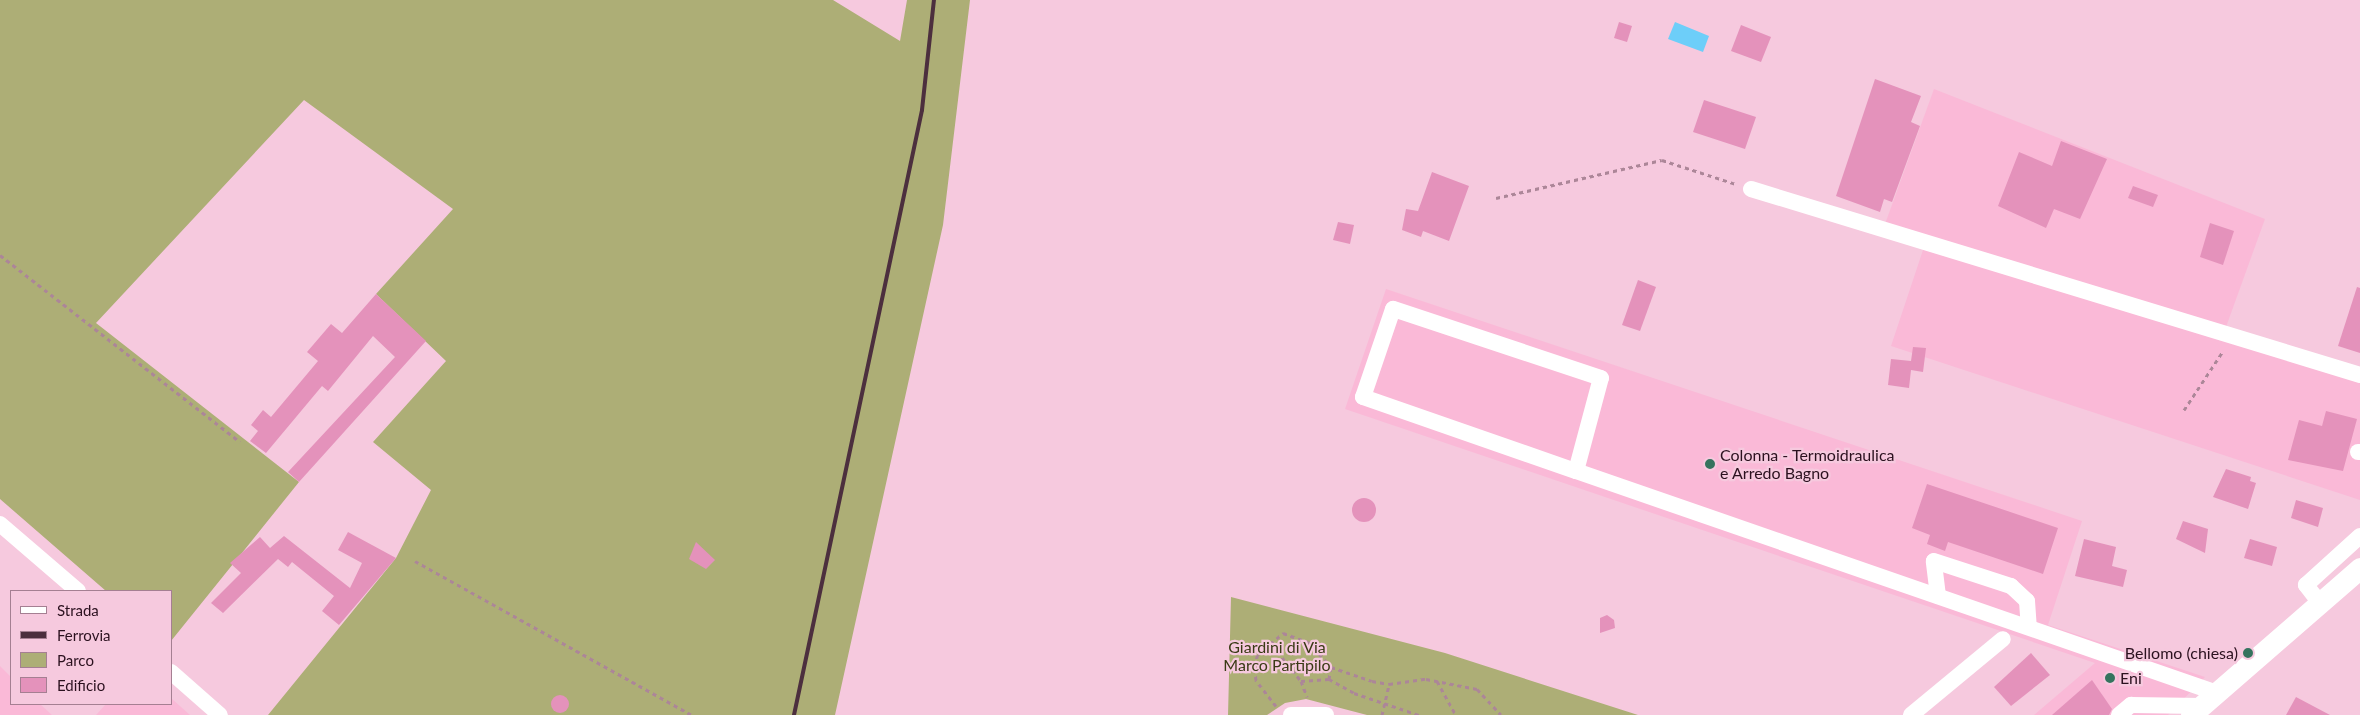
<!DOCTYPE html>
<html>
<head>
<meta charset="utf-8">
<style>
  body { margin:0 }
  #map { position:relative; width:2360px; height:715px; overflow:hidden; background:#f6c9de; font-family:Lato,sans-serif }
  div>[style] { position:absolute }
  .built>* { inset:0; background:#fab9d7 }
  .green>* { inset:0; background:#adae76 }
  .water>* { inset:0; background:#6dcef9 }
  .building>* { inset:0; background:#e492bb }
  .round { border-radius:50% }
  .path>* { height:3px; margin-top:-1.5px; transform-origin:0; background:repeating-linear-gradient(90deg,#ac8698 0 4px,transparent 0 8px) }
  .minor>* { height:16px; margin:-8px; padding:0 8px; transform-origin:8px; border-radius:8px; background:#fff }
  .major>* { height:21px; margin:-10.5px; padding:0 10.5px; transform-origin:10.5px; border-radius:10.5px; background:#fff }
  .rail>* { height:4px; margin:-2px; padding:0 2px; transform-origin:2px; border-radius:2px; background:#4c2f3e }
  .dots>* { width:14px; height:14px; translate:-50% -50%; box-sizing:border-box; border:2px solid #f6c9de; border-radius:50% }
  span { translate:-50% -50%; white-space:nowrap; text-align:center; line-height:1.15; -webkit-text-stroke:4.5px #f6c9de; paint-order:stroke }
  .poi-label { font-size:16px; color:#2b111f }
  .left { translate:0 -50%; text-align:left }
  .right { translate:-100% -50%; text-align:right }
  .park-label { font-size:16px; color:#3a3a15 }
  .legend { position:absolute; left:10px; top:590px; width:162px; height:115px; box-sizing:border-box; background:#f6c9de; border:1px solid #a57f92; margin:0; padding:6px 9px; list-style:none; font-size:15px; color:#2b111f }
  .legend li { display:flex; align-items:center; gap:10px; height:25px }
  .legend b { width:25px; border:1px solid #a57f92 }
</style>
</head>
<body>
<div id="map">
  <div class="built">
    <div style="clip-path:polygon(1934px 89px,2265px 219px,2226px 327px,1885px 224px)"></div>
    <div style="clip-path:polygon(1924px 247px,2360px 381px,2360px 500px,1891px 346px)"></div>
    <div style="clip-path:polygon(1386px 289px,2082px 521px,2048px 625px,2205px 677px,2168px 715px,2034px 715px,2095px 663px,1345px 409px)"></div>
    <div style="clip-path:polygon(0 666px,11px 677px,11px 704px,40px 704px,52px 715px,0 715px)"></div>
    <div style="clip-path:polygon(171px 698px,190px 715px,96px 715px,106px 704px,171px 704px)"></div>
  </div>
  <div class="green">
    <div style="clip-path:polygon(0 0,833px 0,900px 41px,907px 0,970px 0,943px 225px,835px 715px,268px 715px,396px 558px,431px 490px,373px 442px,446px 361px,376px 294px,453px 209px,304px 100px,96px 323px,299px 482px,171px 641px,171px 591px,106px 591px,0 499px)"></div>
    <div style="clip-path:polygon(1231px 597px,1445px 653px,1638px 715px,1367px 715px,1306px 699px,1285px 703px,1267px 715px,1228px 715px)"></div>
  </div>
  <div class="water">
    <div style="clip-path:polygon(1675px 22px,1709px 36px,1703px 52px,1668px 39px)"></div>
  </div>
  <div class="building">
    <div style="clip-path:polygon(1619px 22px,1632px 26px,1627px 42px,1614px 38px)"></div>
    <div style="clip-path:polygon(1741px 25px,1771px 37px,1761px 62px,1731px 51px)"></div>
    <div style="clip-path:polygon(1875px 79px,1921px 96px,1911px 122px,1920px 126px,1892px 202px,1884px 199px,1880px 212px,1836px 196px)"></div>
    <div style="clip-path:polygon(1704px 100px,1756px 117px,1745px 149px,1693px 132px)"></div>
    <div style="clip-path:polygon(2061px 141px,2107px 159px,2080px 219px,2054px 209px,2046px 228px,1998px 206px,2019px 152px,2052px 166px)"></div>
    <div style="clip-path:polygon(1432px 172px,1469px 186px,1449px 241px,1423px 231px,1421px 237px,1402px 230px,1406px 209px,1418px 211px)"></div>
    <div style="clip-path:polygon(2133px 186px,2158px 195px,2153px 207px,2128px 198px)"></div>
    <div style="clip-path:polygon(1338px 222px,1354px 225px,1350px 244px,1333px 240px)"></div>
    <div style="clip-path:polygon(2210px 223px,2234px 231px,2223px 265px,2200px 257px)"></div>
    <div style="clip-path:polygon(1638px 280px,1656px 287px,1640px 331px,1622px 325px)"></div>
    <div style="clip-path:polygon(2357px 287px,2360px 288px,2360px 353px,2338px 346px)"></div>
    <div style="clip-path:polygon(376px 294px,426px 341px,299px 482px,288px 472px,395px 357px,373px 336px,328px 391px,322px 386px,266px 453px,250px 441px,258px 431px,251px 425px,263px 410px,271px 417px,318px 361px,307px 352px,331px 324px,342px 333px)"></div>
    <div style="clip-path:polygon(1913px 347px,1926px 348px,1923px 372px,1911px 370px,1909px 388px,1888px 385px,1891px 359px,1911px 361px)"></div>
    <div style="clip-path:polygon(2326px 411px,2357px 419px,2343px 471px,2288px 460px,2299px 420px,2322px 426px)"></div>
    <div style="clip-path:polygon(2226px 469px,2251px 477px,2250px 481px,2256px 483px,2248px 509px,2213px 497px)"></div>
    <div style="clip-path:polygon(1927px 484px,2058px 528px,2043px 574px,1948px 542px,1945px 551px,1927px 544px,1930px 535px,1912px 528px)"></div>
    <div class="round" style="left:1352px;top:498px;width:24px;height:24px"></div>
    <div style="clip-path:polygon(2296px 500px,2323px 508px,2318px 527px,2291px 518px)"></div>
    <div style="clip-path:polygon(2183px 521px,2208px 529px,2205px 553px,2176px 539px)"></div>
    <div style="clip-path:polygon(348px 532px,396px 558px,339px 625px,322px 611px,334px 596px,292px 562px,288px 567px,278px 559px,223px 613px,211px 603px,241px 573px,230px 563px,260px 537px,270px 548px,284px 536px,350px 588px,362px 563px,338px 550px)"></div>
    <div style="clip-path:polygon(2084px 539px,2116px 547px,2112px 566px,2127px 570px,2123px 587px,2075px 576px)"></div>
    <div style="clip-path:polygon(2250px 539px,2277px 547px,2272px 566px,2244px 558px)"></div>
    <div style="clip-path:polygon(696px 542px,715px 560px,706px 569px,689px 559px)"></div>
    <div style="clip-path:polygon(1607px 615px,1614px 620px,1615px 628px,1600px 633px,1600px 618px)"></div>
    <div style="clip-path:polygon(2031px 653px,2050px 675px,2011px 706px,1994px 687px)"></div>
    <div style="clip-path:polygon(2092px 680px,2112px 709px,2109px 715px,2052px 715px)"></div>
    <div class="round" style="left:551px;top:695px;width:18px;height:18px"></div>
    <div style="clip-path:polygon(2296px 697px,2330px 715px,2286px 715px)"></div>
  </div>
  <div class="path">
    <div style="left:1496px;top:198px;width:170px;rotate:-12.9deg"></div>
    <div style="left:1662px;top:160px;width:78px;rotate:18deg"></div>
    <div style="left:0;top:255px;width:304px;rotate:37.9deg"></div>
    <div style="left:2184px;top:410px;width:71px;rotate:-56.5deg"></div>
    <div style="left:415px;top:561px;width:317px;rotate:29.1deg"></div>
    <div style="left:1272px;top:645px;width:46px;rotate:51.1deg"></div>
    <div style="left:1301px;top:681px;width:17px;rotate:69deg"></div>
    <div style="left:1329px;top:679px;width:12px;rotate:-81deg"></div>
    <div style="left:1301px;top:681px;width:28px;rotate:-4deg"></div>
    <div style="left:1329px;top:679px;width:29px;rotate:29deg"></div>
    <div style="left:1354px;top:693px;width:69px;rotate:18.7deg"></div>
    <div style="left:1437px;top:681px;width:39px;rotate:61deg"></div>
    <div style="left:1276px;top:706px;width:33px;rotate:-128deg"></div>
    <div style="left:1256px;top:680px;width:14px;rotate:-98deg"></div>
    <div style="left:1254px;top:666px;width:13px;rotate:-72deg"></div>
    <div style="left:1258px;top:654px;width:33px;rotate:-40deg"></div>
    <div style="left:1283px;top:633px;width:27px;rotate:20deg"></div>
    <div style="left:1308px;top:642px;width:34px;rotate:47deg"></div>
    <div style="left:1331px;top:667px;width:43px;rotate:18.9deg"></div>
    <div style="left:1372px;top:681px;width:17px;rotate:10deg"></div>
    <div style="left:1389px;top:684px;width:37px;rotate:-8deg"></div>
    <div style="left:1426px;top:679px;width:52px;rotate:11.1deg"></div>
    <div style="left:1477px;top:689px;width:35px;rotate:47deg"></div>
    <div style="left:1382px;top:715px;width:32px;rotate:-77deg"></div>
  </div>
  <div class="minor">
    <div style="left:1751px;top:189px;width:637px;rotate:16.98deg"></div>
    <div style="left:2358px;top:452px;width:2px"></div>
    <div style="left:1576px;top:471px;width:96px;rotate:-75deg"></div>
    <div style="left:1601px;top:378px;width:219px;rotate:-161.6deg"></div>
    <div style="left:1393px;top:309px;width:93px;rotate:108.8deg"></div>
    <div style="left:1363px;top:397px;width:225px;rotate:19.2deg"></div>
    <div style="left:1576px;top:471px;width:678px;rotate:19.1deg"></div>
    <div style="left:0;top:524px;width:103px;rotate:40.7deg"></div>
    <div style="left:1938px;top:596px;width:35px;rotate:-97deg"></div>
    <div style="left:1934px;top:561px;width:81px;rotate:18deg"></div>
    <div style="left:2011px;top:586px;width:22px;rotate:43deg"></div>
    <div style="left:2027px;top:601px;width:26px;rotate:86deg"></div>
    <div style="left:2320px;top:603px;width:23px;rotate:-128deg"></div>
    <div style="left:2306px;top:585px;width:73px;rotate:-42.2deg"></div>
    <div style="left:171px;top:672px;width:65px;rotate:41.3deg"></div>
    <div style="left:1291px;top:715px;width:35px"></div>
    <div style="left:1911px;top:715px;width:119px;rotate:-39.6deg"></div>
    <div style="left:2119px;top:715px;width:16px;rotate:-40deg"></div>
    <div style="left:2131px;top:705px;width:71px;rotate:0.8deg"></div>
  </div>
  <div class="major">
    <div style="left:2191px;top:715px;width:224px;rotate:-41deg"></div>
  </div>
  <div class="rail">
    <div style="left:794px;top:715px;width:618px;rotate:-78.05deg"></div>
    <div style="left:922px;top:110px;width:111px;rotate:-83.8deg"></div>
  </div>
  <div class="dots">
    <div style="left:1710px;top:464px;background:#35735e"></div>
    <div style="left:2248px;top:653px;background:#35735e"></div>
    <div style="left:2110px;top:678px;background:#35735e"></div>
  </div>
  <div class="poi-label">
    <span class="left" style="left:1720px;top:464px">Colonna - Termoidraulica<br>e Arredo Bagno</span>
    <span class="right" style="left:2238px;top:653px">Bellomo (chiesa)</span>
    <span class="left" style="left:2120px;top:678px">Eni</span>
  </div>
  <div class="park-label">
    <span style="left:1277px;top:656px">Giardini di Via<br>Marco Partipilo</span>
  </div>
  <ul class="legend">
  <li><b style="height:6px;background:#fff"></b>Strada</li>
  <li><b style="height:6px;background:#4c2f3e"></b>Ferrovia</li>
  <li><b style="height:14px;background:#adae76"></b>Parco</li>
  <li><b style="height:14px;background:#e492bb"></b>Edificio</li>
  </ul>
</div>
</body>
</html>
